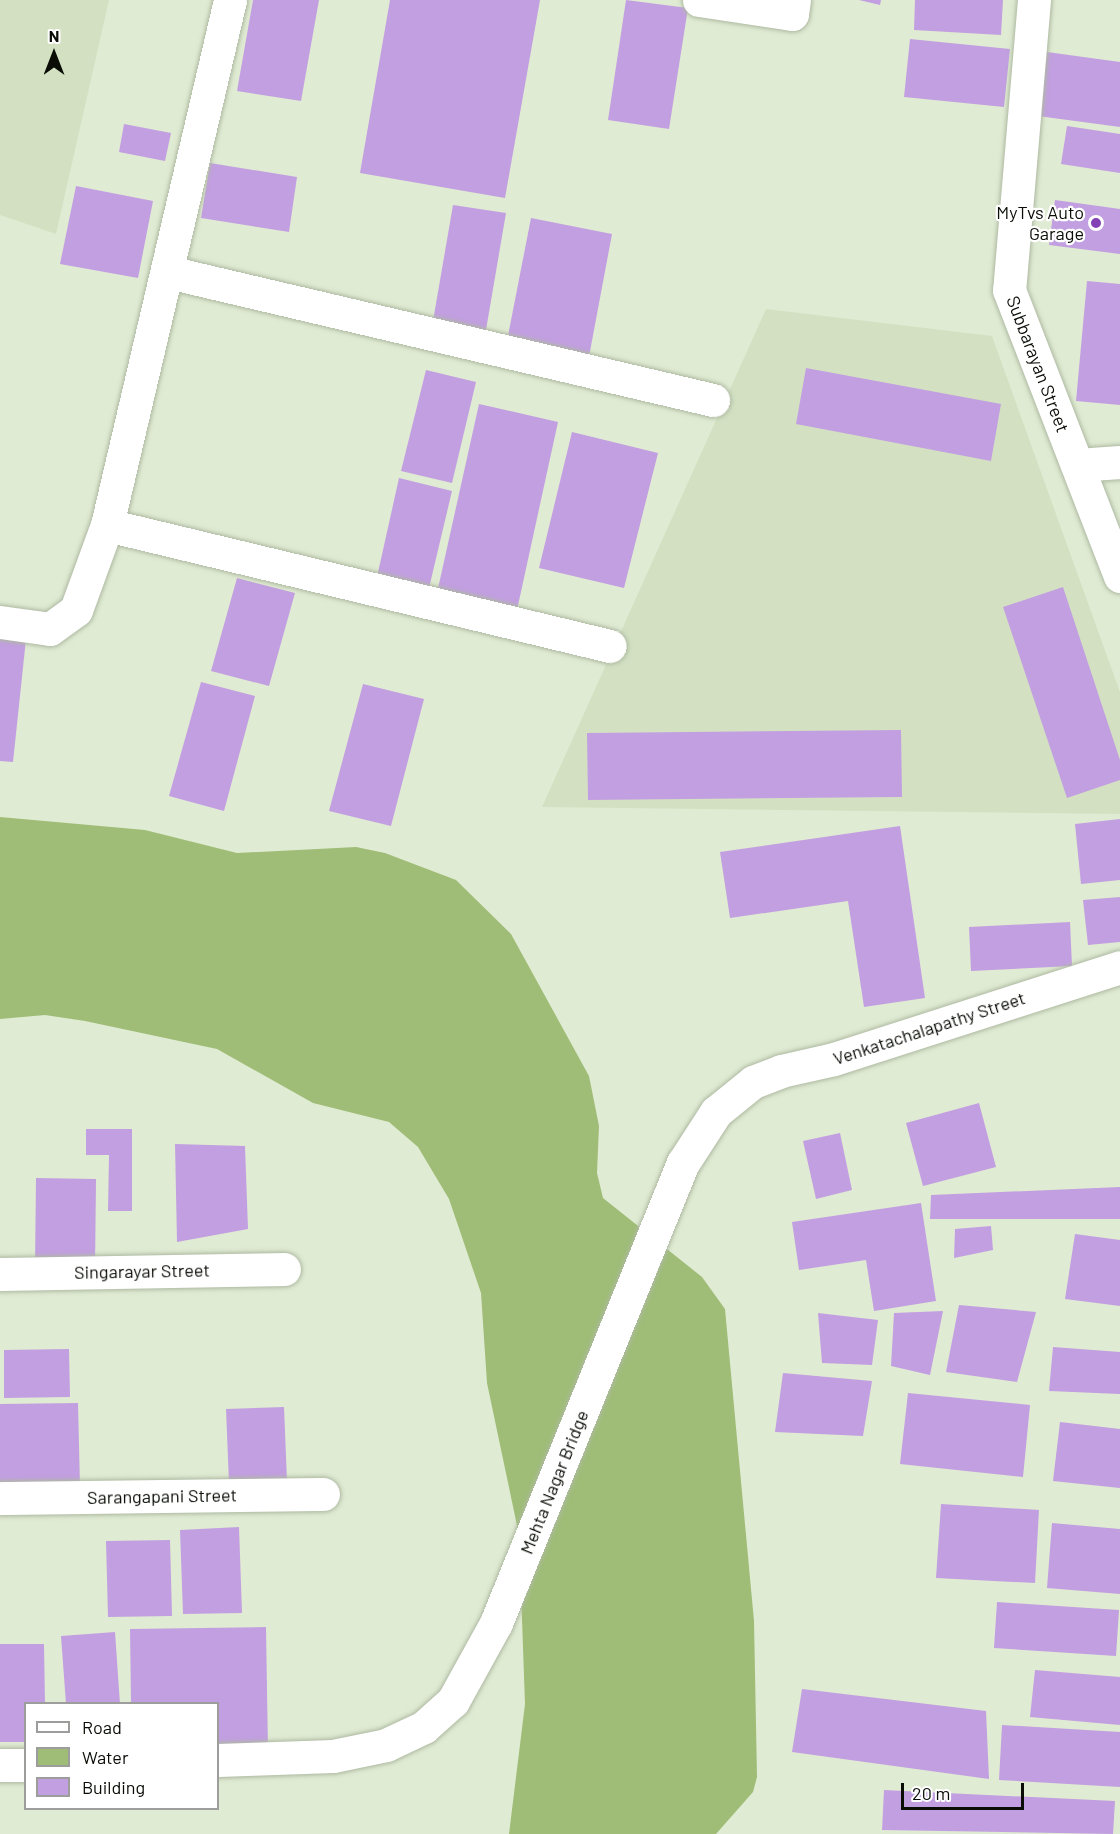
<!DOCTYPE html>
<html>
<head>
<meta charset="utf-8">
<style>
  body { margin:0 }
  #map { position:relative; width:1120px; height:1834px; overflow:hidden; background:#e0ebd3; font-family:Barlow,sans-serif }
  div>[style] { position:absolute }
  .built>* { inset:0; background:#d3e1c2 }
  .water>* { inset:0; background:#9fbd77 }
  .building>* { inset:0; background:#c29fe1 }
  .roads { filter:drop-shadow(0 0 2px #aeb9a2) drop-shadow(0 0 2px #aeb9a2) }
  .minor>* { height:33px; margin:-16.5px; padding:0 16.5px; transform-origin:16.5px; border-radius:16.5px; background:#fff }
  .dots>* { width:16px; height:16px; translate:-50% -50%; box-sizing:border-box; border:3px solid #fff; border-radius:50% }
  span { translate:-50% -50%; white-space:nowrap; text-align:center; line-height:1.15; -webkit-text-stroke:4.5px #fff; paint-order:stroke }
  .poi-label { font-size:18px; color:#0a0d06 }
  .right { translate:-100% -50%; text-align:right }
  .street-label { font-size:18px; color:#0a0d06 }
  .legend { position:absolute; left:24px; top:1702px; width:195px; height:108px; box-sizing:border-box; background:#fff; border:2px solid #9d9e9b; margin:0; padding:8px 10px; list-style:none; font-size:18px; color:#0a0d06 }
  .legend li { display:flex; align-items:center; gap:12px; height:30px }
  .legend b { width:30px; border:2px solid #9d9e9b }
  .north { position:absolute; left:24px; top:24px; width:60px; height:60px; -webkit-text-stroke:4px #fff; paint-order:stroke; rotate:0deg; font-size:16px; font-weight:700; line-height:24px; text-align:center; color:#0a0d06 }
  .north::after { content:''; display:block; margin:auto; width:21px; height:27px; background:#0a0d06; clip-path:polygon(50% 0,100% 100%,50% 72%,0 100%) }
  .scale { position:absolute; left:901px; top:1783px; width:123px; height:27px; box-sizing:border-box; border:3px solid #0a0d06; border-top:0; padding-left:8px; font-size:18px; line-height:21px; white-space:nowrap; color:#0a0d06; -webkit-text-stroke:4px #fff; paint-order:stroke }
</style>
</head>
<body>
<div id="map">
  <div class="built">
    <div style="clip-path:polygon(0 0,109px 0,56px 234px,0 215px)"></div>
    <div style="clip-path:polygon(766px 309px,992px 336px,1120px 692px,1120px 814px,542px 807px)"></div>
  </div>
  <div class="water">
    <div style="clip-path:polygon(0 817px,145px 830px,237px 853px,356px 847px,385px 853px,456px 880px,511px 934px,589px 1076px,599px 1126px,597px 1173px,603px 1198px,702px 1277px,725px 1309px,754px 1621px,757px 1777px,753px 1792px,716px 1834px,509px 1834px,525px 1704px,519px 1535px,487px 1383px,481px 1293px,449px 1199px,418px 1147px,389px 1122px,313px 1103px,217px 1049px,85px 1021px,45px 1015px,0 1019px)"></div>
  </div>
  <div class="building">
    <div style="clip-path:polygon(253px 0,319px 0,301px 101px,237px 91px)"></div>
    <div style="clip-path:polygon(390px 0,540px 0,505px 198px,360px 173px)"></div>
    <div style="clip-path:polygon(626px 0,688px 8px,669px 129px,608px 120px)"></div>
    <div style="clip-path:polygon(859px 0,881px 0,880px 5px)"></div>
    <div style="clip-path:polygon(915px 0,1003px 0,1001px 35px,914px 30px)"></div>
    <div style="clip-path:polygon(910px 39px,1010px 49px,1004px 107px,904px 97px)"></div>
    <div style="clip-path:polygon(1047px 52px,1120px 62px,1120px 127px,1038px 116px)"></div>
    <div style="clip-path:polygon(124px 124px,171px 133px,165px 161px,119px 152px)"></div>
    <div style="clip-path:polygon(1067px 126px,1120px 134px,1120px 173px,1061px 164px)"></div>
    <div style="clip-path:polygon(210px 163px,297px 177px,289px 232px,201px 218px)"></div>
    <div style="clip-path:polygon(76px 186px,153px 201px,138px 278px,60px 264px)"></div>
    <div style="clip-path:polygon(1055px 200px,1120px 209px,1120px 254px,1049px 245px)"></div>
    <div style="clip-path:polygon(453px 205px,506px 213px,486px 330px,433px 321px)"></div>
    <div style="clip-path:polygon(531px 218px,612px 234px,588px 362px,506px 346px)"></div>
    <div style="clip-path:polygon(1087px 281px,1120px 284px,1120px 405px,1076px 401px)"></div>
    <div style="clip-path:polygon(806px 368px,1001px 404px,991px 461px,796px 424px)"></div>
    <div style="clip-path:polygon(426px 370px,476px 382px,452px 483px,401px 471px)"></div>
    <div style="clip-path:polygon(479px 404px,558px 422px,517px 610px,437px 593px)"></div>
    <div style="clip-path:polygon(572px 432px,658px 453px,624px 588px,539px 568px)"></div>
    <div style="clip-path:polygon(399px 478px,452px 491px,429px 588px,377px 577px)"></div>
    <div style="clip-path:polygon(237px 578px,295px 593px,269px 686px,211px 671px)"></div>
    <div style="clip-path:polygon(1063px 587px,1120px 760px,1120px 780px,1067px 798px,1003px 607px)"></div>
    <div style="clip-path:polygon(0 636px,26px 639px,13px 762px,0 761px)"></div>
    <div style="clip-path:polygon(201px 682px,255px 696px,224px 811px,169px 796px)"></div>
    <div style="clip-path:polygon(363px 684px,424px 699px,391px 826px,329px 811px)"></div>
    <div style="clip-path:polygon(901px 730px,902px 797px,588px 800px,587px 733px)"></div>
    <div style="clip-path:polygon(1120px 819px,1120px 880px,1081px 884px,1075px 824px)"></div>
    <div style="clip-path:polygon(900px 826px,925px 998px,864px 1007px,848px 901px,730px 918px,720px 852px)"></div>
    <div style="clip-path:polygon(1120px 897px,1120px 942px,1088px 945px,1083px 900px)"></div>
    <div style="clip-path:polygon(1070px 922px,1072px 966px,971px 971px,969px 927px)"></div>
    <div style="clip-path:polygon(979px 1103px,996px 1167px,923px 1186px,906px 1123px)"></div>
    <div style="clip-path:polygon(86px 1129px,132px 1129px,132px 1211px,108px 1211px,109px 1155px,86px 1155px)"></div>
    <div style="clip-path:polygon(840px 1133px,852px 1190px,816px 1199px,803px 1141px)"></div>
    <div style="clip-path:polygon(175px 1144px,245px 1146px,248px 1229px,177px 1242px)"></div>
    <div style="clip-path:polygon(36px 1178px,96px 1179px,95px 1269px,35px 1268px)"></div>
    <div style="clip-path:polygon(1120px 1187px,1120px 1219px,930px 1219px,931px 1195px)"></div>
    <div style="clip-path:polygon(921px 1203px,936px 1301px,874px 1311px,866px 1260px,799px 1270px,792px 1222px)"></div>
    <div style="clip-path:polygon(991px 1226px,993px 1250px,954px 1258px,955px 1229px)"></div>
    <div style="clip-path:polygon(1075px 1234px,1120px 1240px,1120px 1306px,1065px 1299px)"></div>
    <div style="clip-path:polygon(959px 1305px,1036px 1312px,1017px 1382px,946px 1372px)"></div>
    <div style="clip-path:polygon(943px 1311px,930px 1375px,891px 1366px,894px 1313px)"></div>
    <div style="clip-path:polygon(818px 1313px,878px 1320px,872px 1365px,822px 1363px)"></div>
    <div style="clip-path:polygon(1053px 1347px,1120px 1352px,1120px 1394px,1049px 1391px)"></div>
    <div style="clip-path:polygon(69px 1349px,70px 1397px,4px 1398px,4px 1350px)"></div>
    <div style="clip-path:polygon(783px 1373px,872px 1381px,863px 1436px,775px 1432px)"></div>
    <div style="clip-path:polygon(908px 1393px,1030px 1405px,1023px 1477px,900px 1464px)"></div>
    <div style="clip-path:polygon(78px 1403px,80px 1487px,0 1489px,0 1404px)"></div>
    <div style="clip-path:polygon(284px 1407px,287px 1481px,229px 1483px,226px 1409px)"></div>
    <div style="clip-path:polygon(1060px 1422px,1120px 1429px,1120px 1488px,1053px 1481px)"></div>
    <div style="clip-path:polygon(941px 1504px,1039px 1510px,1035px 1583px,936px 1578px)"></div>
    <div style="clip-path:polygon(1052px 1523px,1120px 1529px,1120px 1594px,1047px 1588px)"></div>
    <div style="clip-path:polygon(239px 1527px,242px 1613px,183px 1614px,180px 1530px)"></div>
    <div style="clip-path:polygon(170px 1540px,172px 1616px,108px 1617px,106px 1541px)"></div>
    <div style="clip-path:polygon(997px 1602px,1119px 1610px,1116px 1656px,994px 1648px)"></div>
    <div style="clip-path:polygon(266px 1627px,268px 1752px,218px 1753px,218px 1704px,131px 1704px,130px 1629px)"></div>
    <div style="clip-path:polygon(115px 1632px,120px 1704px,66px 1704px,61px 1636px)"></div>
    <div style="clip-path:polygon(0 1644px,44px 1644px,45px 1704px,26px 1704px,26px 1742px,0 1742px)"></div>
    <div style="clip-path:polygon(1035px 1670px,1120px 1677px,1120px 1725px,1030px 1717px)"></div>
    <div style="clip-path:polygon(802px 1689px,986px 1711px,989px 1779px,792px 1752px)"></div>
    <div style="clip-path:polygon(1002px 1725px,1120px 1732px,1120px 1787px,999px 1780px)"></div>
    <div style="clip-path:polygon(884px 1790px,1115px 1801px,1113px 1834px,882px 1830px)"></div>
  </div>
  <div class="roads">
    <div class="minor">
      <div style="left:699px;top:0;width:94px;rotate:8.6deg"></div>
      <div style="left:792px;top:14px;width:14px;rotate:-82deg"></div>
      <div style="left:1034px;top:0;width:291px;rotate:94.9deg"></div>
      <div style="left:1009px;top:290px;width:307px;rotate:68.8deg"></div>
      <div style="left:168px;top:272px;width:560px;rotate:13.22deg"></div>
      <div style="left:1077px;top:465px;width:43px;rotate:-4deg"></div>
      <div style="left:107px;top:525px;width:517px;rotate:13.53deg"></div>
      <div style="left:0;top:622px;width:50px;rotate:8deg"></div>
      <div style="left:50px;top:629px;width:32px;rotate:-36deg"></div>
      <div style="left:76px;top:610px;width:90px;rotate:-70deg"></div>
      <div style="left:107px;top:525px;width:539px;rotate:-76.81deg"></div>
      <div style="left:0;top:1274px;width:284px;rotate:-1deg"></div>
      <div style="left:0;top:1498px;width:323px;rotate:-0.7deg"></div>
      <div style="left:218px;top:1760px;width:115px;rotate:-2deg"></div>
      <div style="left:333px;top:1756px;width:54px;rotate:-11.7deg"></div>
      <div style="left:386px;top:1745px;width:42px;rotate:-25.3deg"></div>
      <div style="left:424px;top:1727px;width:39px;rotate:-42deg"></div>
      <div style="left:453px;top:1701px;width:89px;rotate:-61.1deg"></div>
      <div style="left:496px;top:1623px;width:497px;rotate:-67.9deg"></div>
      <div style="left:683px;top:1163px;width:61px;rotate:-57.1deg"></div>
      <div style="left:716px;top:1112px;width:48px;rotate:-39deg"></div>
      <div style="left:753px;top:1082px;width:30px;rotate:-21deg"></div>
      <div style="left:781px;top:1071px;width:54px;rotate:-12.8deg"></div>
      <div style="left:834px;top:1059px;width:300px;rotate:-17.8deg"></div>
      <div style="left:0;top:1765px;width:26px"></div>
    </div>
  </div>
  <div class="dots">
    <div style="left:1096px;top:223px;background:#8441b5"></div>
  </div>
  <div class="poi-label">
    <span class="right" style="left:1084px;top:223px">MyTvs Auto<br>Garage</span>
  </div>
  <div class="street-label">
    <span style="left:1038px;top:364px;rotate:69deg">Subbarayan Street</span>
    <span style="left:929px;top:1028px;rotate:-18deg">Venkatachalapathy Street</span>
    <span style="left:142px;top:1271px;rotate:-1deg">Singarayar Street</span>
    <span style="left:554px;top:1482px;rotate:-68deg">Mehta Nagar Bridge</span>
    <span style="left:162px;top:1496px;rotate:-1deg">Sarangapani Street</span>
  </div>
  <ul class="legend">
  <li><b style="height:8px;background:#fff"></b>Road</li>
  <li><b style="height:16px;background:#9fbd77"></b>Water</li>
  <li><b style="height:16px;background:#c29fe1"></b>Building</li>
  </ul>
  <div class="north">N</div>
  <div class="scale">20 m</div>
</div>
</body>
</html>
